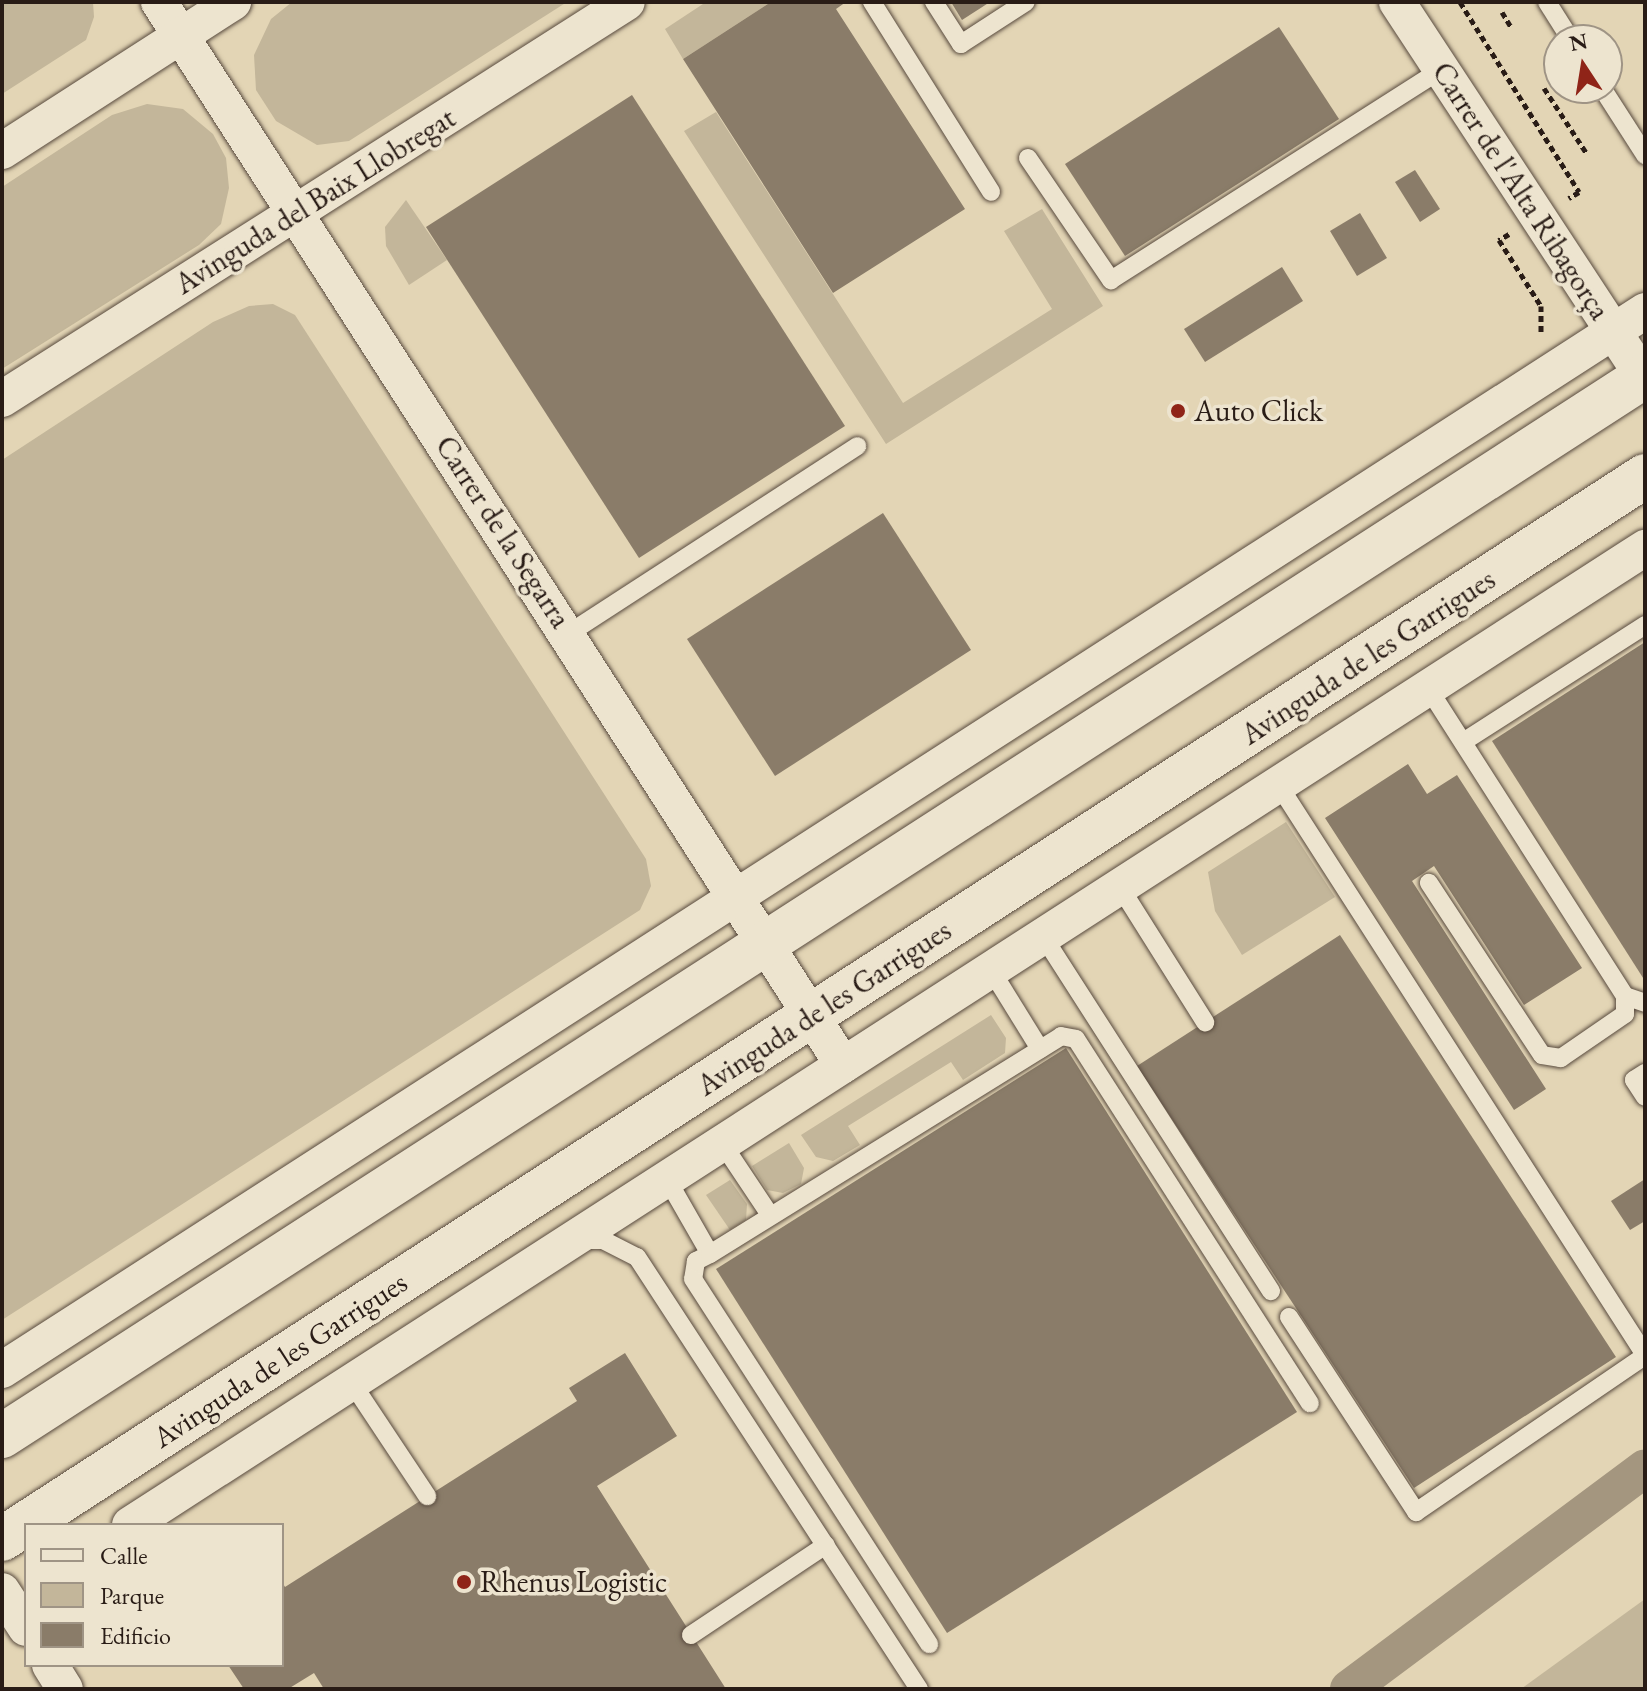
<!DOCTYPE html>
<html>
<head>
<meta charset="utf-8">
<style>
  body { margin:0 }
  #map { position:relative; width:1647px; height:1691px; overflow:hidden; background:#e3d5b5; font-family:"EB Garamond",serif }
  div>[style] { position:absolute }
  .green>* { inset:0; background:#c3b69a }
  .canal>* { height:38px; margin:-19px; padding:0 19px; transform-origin:19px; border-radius:19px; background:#a4967f }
  .building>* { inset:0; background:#8a7c69 }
  .path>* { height:5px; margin-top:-2.5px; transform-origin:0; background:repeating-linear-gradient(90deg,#291c16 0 6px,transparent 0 10px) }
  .roads { filter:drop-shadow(0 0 2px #584a3e) drop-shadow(0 0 2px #584a3e) }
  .service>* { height:18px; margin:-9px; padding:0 9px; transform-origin:9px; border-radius:9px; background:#ede4cf }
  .minor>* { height:36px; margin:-18px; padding:0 18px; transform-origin:18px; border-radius:18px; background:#ede4cf }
  .tertiary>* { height:44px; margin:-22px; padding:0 22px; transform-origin:22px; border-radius:22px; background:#ede4cf }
  .dots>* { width:22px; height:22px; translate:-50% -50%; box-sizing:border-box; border:4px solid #ede4cf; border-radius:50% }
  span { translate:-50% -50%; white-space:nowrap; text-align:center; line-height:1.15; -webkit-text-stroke:7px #ede4cf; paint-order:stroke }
  .street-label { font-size:30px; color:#291c16 }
  .poi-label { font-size:30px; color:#291c16 }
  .left { translate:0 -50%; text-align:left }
  .frame { position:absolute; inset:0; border:4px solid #291c16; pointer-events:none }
  .legend { position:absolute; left:24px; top:1523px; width:260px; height:144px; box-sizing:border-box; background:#ede4cf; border:2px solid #9f9485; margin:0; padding:10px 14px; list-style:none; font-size:24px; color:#291c16 }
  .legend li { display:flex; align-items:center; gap:16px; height:40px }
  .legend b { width:40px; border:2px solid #9f9485 }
  .north { position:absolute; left:1543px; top:24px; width:80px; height:80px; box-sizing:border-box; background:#ede4cf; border:2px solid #9f9485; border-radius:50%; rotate:348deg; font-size:22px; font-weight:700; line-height:32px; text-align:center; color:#291c16 }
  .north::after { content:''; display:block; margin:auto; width:28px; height:36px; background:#8f2418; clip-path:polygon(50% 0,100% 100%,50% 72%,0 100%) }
</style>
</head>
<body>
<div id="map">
  <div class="green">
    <div style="clip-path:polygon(2px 2px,93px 2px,94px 17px,86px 40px,2px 94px)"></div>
    <div style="clip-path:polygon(292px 2px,567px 2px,349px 141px,317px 145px,276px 121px,256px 90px,254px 55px,271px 19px)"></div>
    <div style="clip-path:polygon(706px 2px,771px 2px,683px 59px,665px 29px)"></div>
    <div style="clip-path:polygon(147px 104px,183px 109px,213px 134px,226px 158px,229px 188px,221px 224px,199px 245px,2px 369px,2px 187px,112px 115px)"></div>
    <div style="clip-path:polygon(716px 112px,903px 403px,1052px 309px,1004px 231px,1042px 209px,1103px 306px,886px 444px,684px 131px)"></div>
    <div style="clip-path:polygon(406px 200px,447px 260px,409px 285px,386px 246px,385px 227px)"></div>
    <div style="clip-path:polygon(273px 304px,295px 315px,646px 859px,651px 886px,640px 910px,2px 1320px,2px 460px,213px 322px,249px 306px)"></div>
    <div style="clip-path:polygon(1286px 822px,1335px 897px,1242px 955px,1215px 911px,1208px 872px)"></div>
    <div style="clip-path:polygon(991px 1015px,1006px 1038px,1005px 1053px,963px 1080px,951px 1062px,848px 1126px,860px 1145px,833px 1161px,816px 1157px,801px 1135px)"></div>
    <div style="clip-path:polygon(789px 1143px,804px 1168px,801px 1184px,783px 1193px,767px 1190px,752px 1166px)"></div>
    <div style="clip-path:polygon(730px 1180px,747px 1204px,746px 1220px,730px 1230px,706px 1195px)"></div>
    <div style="clip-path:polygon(1645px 1599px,1645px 1689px,1521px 1689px)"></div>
  </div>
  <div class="canal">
    <div style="left:1349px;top:1689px;width:369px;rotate:-36.7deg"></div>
  </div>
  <div class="building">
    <div style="clip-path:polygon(771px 2px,846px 2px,836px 9px,965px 209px,833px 293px,683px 59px)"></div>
    <div style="clip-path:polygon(951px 2px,990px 2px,962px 20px)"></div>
    <div style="clip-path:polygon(1279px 27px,1339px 119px,1125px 256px,1065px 164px)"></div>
    <div style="clip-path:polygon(632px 95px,845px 426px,639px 558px,426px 227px)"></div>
    <div style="clip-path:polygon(1415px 170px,1440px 209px,1420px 222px,1395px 182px)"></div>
    <div style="clip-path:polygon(1360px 213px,1387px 258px,1357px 276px,1330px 231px)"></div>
    <div style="clip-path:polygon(1282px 267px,1303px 301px,1205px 362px,1184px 329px)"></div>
    <div style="clip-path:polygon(883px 513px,971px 650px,775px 776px,687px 639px)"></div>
    <div style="clip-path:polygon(1645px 642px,1645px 981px,1492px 741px)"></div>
    <div style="clip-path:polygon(1408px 764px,1427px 794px,1457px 775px,1582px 968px,1524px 1005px,1434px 866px,1412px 881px,1546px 1089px,1514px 1110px,1325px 818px)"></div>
    <div style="clip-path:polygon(1340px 935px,1616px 1357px,1414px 1488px,1137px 1066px)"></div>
    <div style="clip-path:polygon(1066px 1048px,1297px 1412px,947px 1633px,716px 1269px)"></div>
    <div style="clip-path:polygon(1645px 1179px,1645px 1221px,1630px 1230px,1611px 1201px)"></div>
    <div style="clip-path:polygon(625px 1353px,677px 1436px,597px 1486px,726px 1689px,324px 1689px,314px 1673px,288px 1689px,244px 1689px,228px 1665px,282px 1665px,282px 1582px,285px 1587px,577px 1401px,569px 1388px)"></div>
  </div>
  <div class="path">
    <div style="left:1460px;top:2px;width:224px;rotate:57.9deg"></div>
    <div style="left:1579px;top:192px;width:12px;rotate:149deg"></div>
    <div style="left:1502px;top:12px;width:17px;rotate:59deg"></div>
    <div style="left:1544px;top:88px;width:79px;rotate:56.9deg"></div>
    <div style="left:1509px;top:234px;width:12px;rotate:149deg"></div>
    <div style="left:1499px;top:240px;width:78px;rotate:57.5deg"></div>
    <div style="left:1541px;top:306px;width:29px;rotate:90deg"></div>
  </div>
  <div class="roads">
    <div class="service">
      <div style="left:872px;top:2px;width:224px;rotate:57.9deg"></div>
      <div style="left:934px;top:2px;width:50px;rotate:57.3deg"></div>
      <div style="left:961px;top:44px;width:77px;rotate:-32.9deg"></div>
      <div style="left:1547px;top:2px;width:45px;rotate:57.7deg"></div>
      <div style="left:1602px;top:88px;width:80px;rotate:57.3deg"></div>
      <div style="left:1028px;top:158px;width:148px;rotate:55.8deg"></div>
      <div style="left:1111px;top:280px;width:391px;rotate:-32.5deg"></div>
      <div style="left:568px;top:634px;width:345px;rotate:-33deg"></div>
      <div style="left:1428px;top:688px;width:366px;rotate:57.4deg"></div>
      <div style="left:1625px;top:996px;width:18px;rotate:90deg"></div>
      <div style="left:1625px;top:1014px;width:78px;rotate:145.5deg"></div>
      <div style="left:1561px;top:1058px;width:19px;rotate:-171deg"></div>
      <div style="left:1542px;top:1055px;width:206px;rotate:-123.3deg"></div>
      <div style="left:1463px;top:742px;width:216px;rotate:-32.7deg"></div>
      <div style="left:1278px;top:784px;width:679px;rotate:57.27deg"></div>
      <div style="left:1120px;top:887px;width:160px;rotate:57.8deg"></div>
      <div style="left:1043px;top:936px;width:422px;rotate:57.3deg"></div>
      <div style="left:991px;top:970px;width:93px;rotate:58.2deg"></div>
      <div style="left:1625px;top:996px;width:21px;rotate:19deg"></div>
      <div style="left:1645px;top:1073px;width:13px;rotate:148deg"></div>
      <div style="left:1634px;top:1080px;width:20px;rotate:57deg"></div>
      <div style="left:722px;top:1143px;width:87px;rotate:56.3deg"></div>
      <div style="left:667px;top:1179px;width:86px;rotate:60.2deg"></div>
      <div style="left:710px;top:1254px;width:16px;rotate:153deg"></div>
      <div style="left:696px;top:1261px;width:18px;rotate:99deg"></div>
      <div style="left:693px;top:1279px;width:435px;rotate:57.1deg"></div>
      <div style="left:581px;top:1240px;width:22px"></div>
      <div style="left:603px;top:1240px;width:38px;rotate:27deg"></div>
      <div style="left:637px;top:1257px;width:516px;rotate:56.86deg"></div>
      <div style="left:710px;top:1254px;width:413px;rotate:-31.8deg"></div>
      <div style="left:1061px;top:1036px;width:15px;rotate:11deg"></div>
      <div style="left:1076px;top:1039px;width:433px;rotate:57.3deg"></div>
      <div style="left:1289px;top:1317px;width:233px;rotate:56.9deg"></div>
      <div style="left:1416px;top:1512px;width:277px;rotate:-34.3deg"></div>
      <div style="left:352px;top:1383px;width:136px;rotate:56.4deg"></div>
      <div style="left:691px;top:1635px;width:162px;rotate:-33.7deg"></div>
    </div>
    <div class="minor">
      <div style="left:159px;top:2px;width:1264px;rotate:57.24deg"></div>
      <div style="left:1397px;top:2px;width:452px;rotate:56.7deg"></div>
      <div style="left:2px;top:151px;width:275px;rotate:-32.8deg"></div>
      <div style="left:2px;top:399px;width:740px;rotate:-32.42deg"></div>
      <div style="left:2px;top:1370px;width:1955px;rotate:-32.8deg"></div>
      <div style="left:130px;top:1525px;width:1803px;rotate:-32.82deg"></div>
      <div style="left:2px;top:1591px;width:44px;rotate:57deg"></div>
      <div style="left:50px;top:1665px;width:28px;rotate:58deg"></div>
    </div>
    <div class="tertiary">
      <div style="left:2px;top:1436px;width:1955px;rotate:-32.83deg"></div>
      <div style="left:2px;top:1539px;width:1957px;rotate:-32.9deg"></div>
    </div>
  </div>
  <div class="dots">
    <div style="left:1178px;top:411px;background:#8f2418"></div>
    <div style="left:464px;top:1582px;background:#8f2418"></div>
  </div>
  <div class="street-label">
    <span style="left:1521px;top:191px;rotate:57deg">Carrer de l'Alta Ribagorça</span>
    <span style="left:315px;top:201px;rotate:-32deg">Avinguda del Baix Llobregat</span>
    <span style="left:503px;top:532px;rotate:57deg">Carrer de la Segarra</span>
    <span style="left:1368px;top:657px;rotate:-33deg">Avinguda de les Garrigues</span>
    <span style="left:824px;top:1008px;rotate:-33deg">Avinguda de les Garrigues</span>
    <span style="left:280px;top:1360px;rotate:-33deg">Avinguda de les Garrigues</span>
  </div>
  <div class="poi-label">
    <span class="left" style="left:1194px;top:411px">Auto Click</span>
    <span class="left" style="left:480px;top:1582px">Rhenus Logistic</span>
  </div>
  <div class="frame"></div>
  <ul class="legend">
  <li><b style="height:10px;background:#ede4cf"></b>Calle</li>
  <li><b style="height:22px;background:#c3b69a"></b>Parque</li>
  <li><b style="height:22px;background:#8a7c69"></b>Edificio</li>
  </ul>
  <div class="north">N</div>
</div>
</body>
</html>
